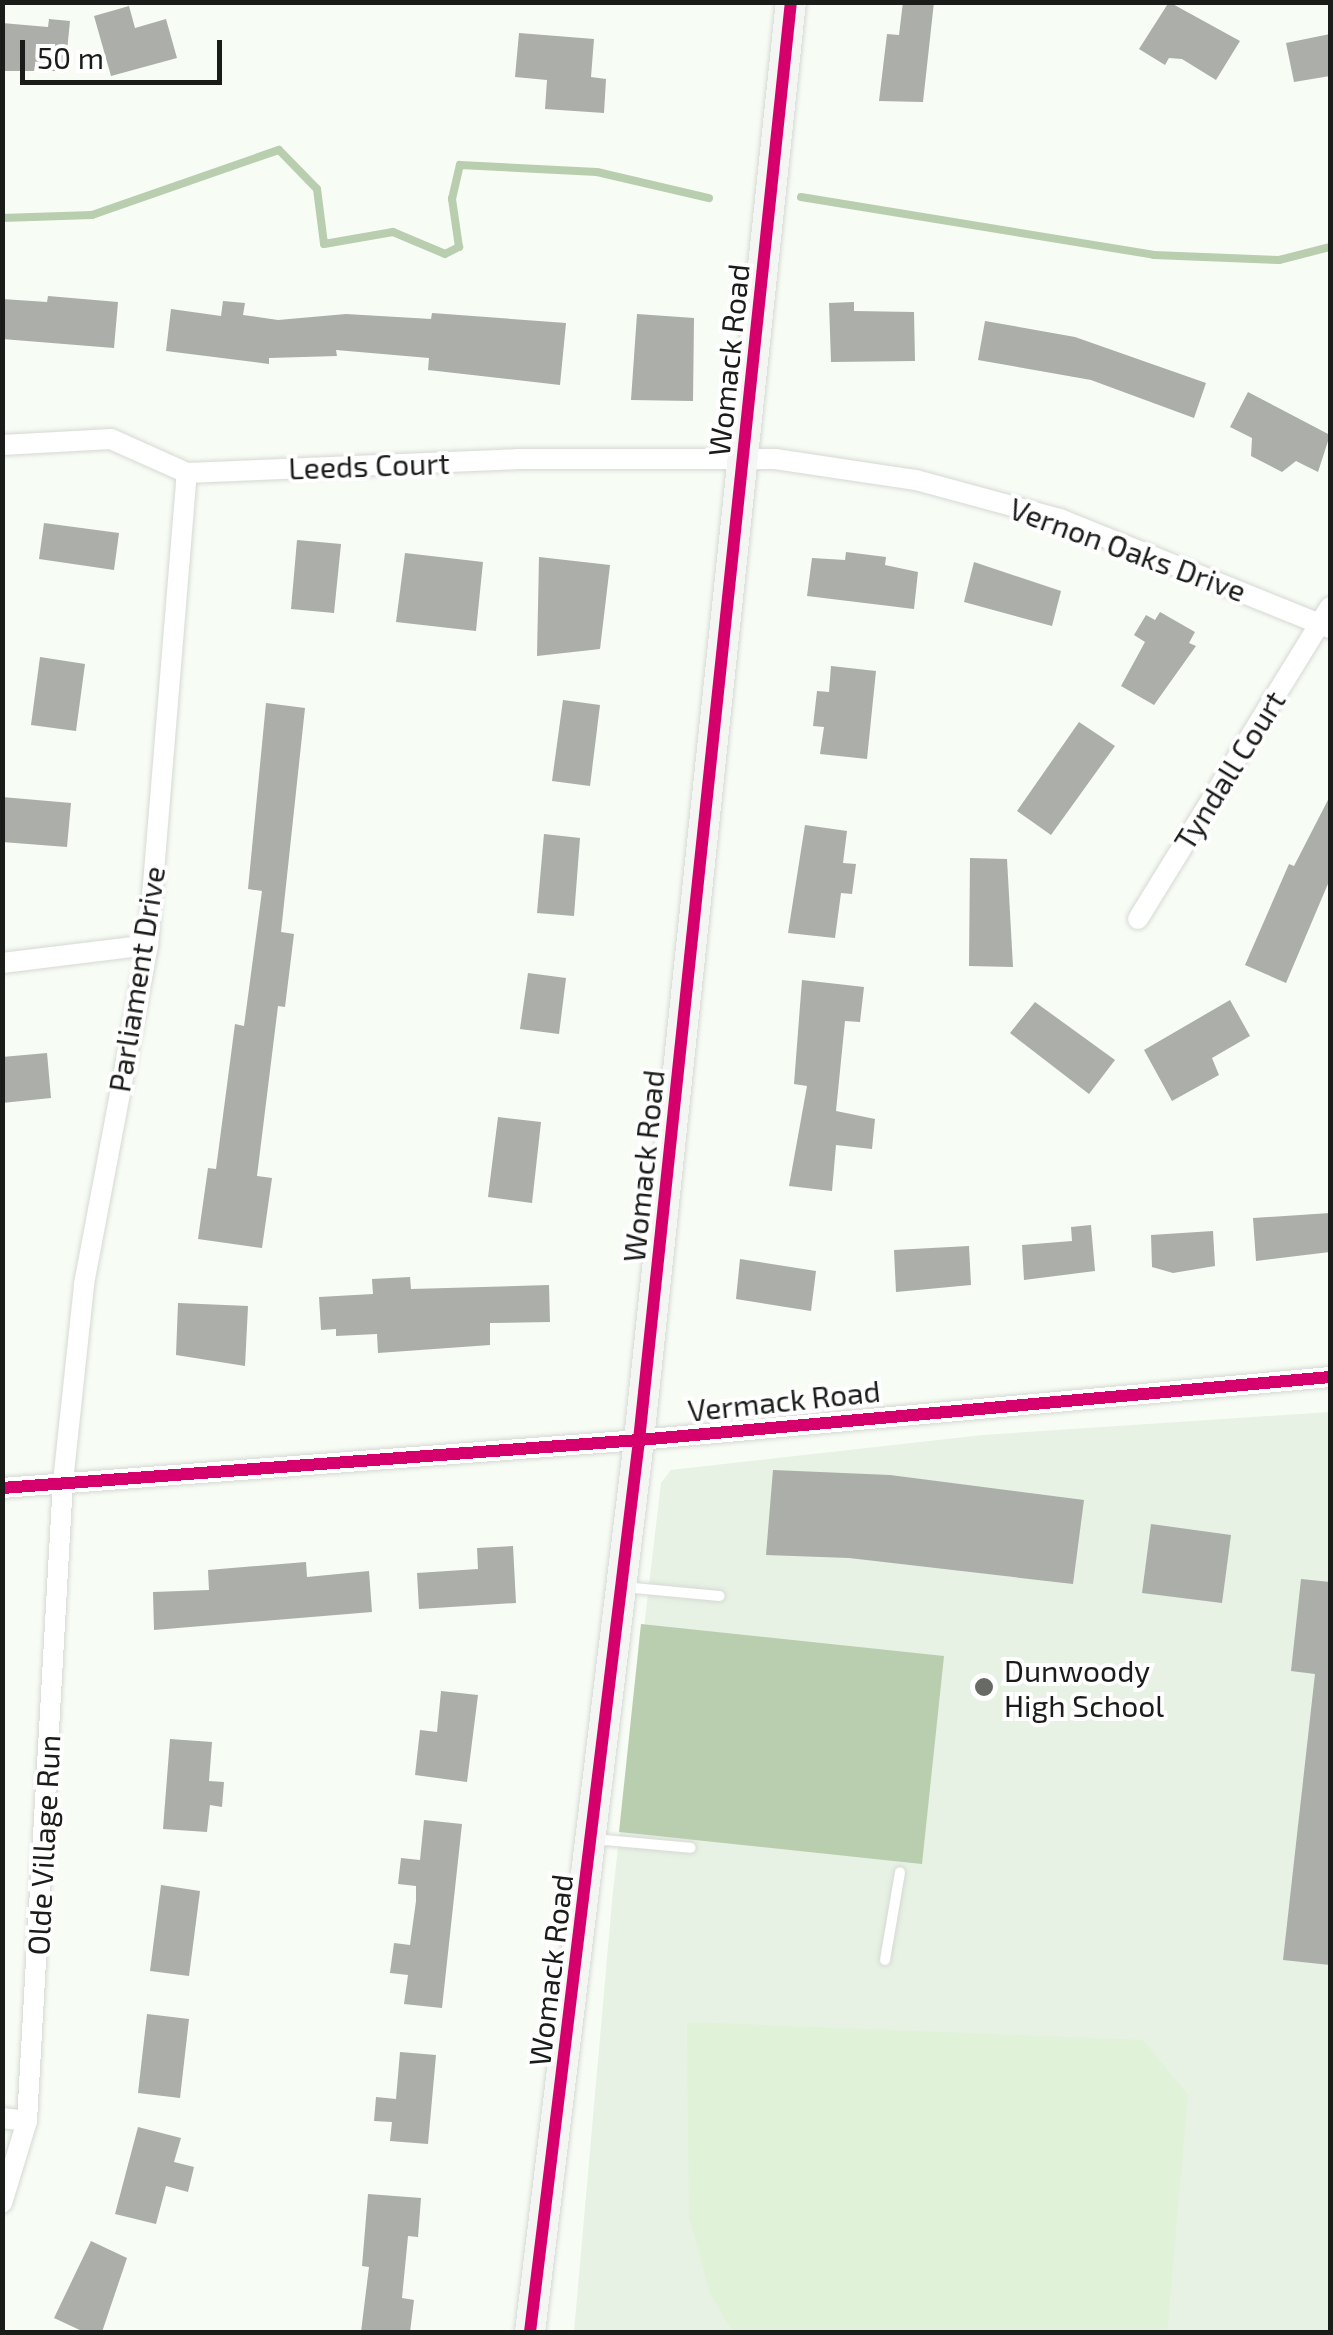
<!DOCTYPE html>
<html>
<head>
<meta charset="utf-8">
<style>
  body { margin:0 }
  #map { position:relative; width:1333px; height:2335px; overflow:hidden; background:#f7fcf5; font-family:"Exo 2",sans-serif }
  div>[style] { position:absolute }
  .built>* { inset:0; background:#e7f1e4 }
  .green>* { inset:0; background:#e0f2d8 }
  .water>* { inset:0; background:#b9cdaf }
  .stream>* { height:8px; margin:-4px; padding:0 4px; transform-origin:4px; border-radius:4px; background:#b9cdaf }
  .building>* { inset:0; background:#abaea9 }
  .roads { filter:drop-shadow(0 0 2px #d5d9d3) drop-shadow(0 0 2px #d5d9d3) }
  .lane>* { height:10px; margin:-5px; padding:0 5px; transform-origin:5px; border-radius:5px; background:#fefffe }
  .street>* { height:20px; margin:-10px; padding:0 10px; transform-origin:10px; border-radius:10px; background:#fefffe }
  .secondary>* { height:30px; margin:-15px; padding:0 15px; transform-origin:15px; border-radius:15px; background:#f3f6f2 }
  .cycleway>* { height:12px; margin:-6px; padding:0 6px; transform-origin:6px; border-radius:6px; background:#d6006c }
  .dots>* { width:28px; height:28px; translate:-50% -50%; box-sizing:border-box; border:5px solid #fff; border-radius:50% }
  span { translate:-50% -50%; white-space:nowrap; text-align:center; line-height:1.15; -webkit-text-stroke:8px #fff; paint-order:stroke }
  .street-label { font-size:30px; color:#191c18 }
  .poi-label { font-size:30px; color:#191c18 }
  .left { translate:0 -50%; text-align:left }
  .frame { position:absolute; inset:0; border:5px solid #191c18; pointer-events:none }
  .scale { position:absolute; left:20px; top:40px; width:202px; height:45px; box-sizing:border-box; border:5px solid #191c18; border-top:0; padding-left:12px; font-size:30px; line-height:35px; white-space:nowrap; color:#191c18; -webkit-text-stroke:8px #fff; paint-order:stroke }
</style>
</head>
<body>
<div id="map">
  <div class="built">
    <div style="clip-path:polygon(1330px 1412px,1330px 2332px,574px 2332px,613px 1891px,661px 1483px,671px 1470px,983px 1435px)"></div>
  </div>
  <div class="green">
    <div style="clip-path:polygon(687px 2022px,1143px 2040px,1188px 2095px,1167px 2332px,733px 2332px,710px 2293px,689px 2216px)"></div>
  </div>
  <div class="water">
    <div style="clip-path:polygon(641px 1624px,944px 1656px,922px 1864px,619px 1832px)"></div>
  </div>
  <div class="stream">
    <div style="left:801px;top:197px;width:358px;rotate:9.3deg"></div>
    <div style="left:1154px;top:255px;width:125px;rotate:2.3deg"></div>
    <div style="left:1279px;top:260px;width:53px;rotate:-14.3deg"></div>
    <div style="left:2px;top:218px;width:90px;rotate:-1.9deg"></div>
    <div style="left:92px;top:215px;width:198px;rotate:-19.2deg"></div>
    <div style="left:279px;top:150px;width:54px;rotate:45.7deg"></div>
    <div style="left:317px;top:189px;width:55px;rotate:82.7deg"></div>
    <div style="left:324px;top:244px;width:70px;rotate:-9.9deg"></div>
    <div style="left:393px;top:232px;width:56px;rotate:22.9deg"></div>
    <div style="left:445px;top:254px;width:16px;rotate:-27deg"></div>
    <div style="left:459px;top:247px;width:49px;rotate:-98.3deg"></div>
    <div style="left:452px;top:199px;width:35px;rotate:-77deg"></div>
    <div style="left:460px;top:165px;width:137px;rotate:2.9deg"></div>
    <div style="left:597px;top:172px;width:115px;rotate:13.1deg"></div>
  </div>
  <div class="building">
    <div style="clip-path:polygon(903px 2px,934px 2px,923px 102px,879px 101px,887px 34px,899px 35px)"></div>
    <div style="clip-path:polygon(1169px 2px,1240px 41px,1216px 80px,1182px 59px,1169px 58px,1165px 65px,1139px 49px)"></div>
    <div style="clip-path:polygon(129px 6px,135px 28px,166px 19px,177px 58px,111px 76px,94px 16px)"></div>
    <div style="clip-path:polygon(49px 19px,70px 21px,65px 71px,2px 71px,2px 23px,48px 27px)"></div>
    <div style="clip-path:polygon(519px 33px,594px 39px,591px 77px,606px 79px,604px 113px,545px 109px,547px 80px,515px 77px)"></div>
    <div style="clip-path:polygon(1330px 34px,1330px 76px,1294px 82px,1286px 43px)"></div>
    <div style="clip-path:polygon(48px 296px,118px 302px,114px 348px,2px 339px,2px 299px,47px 302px)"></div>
    <div style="clip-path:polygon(223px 301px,245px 303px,243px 315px,278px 320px,346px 314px,431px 319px,432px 313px,566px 323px,560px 385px,428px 370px,429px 358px,336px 350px,337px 356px,269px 358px,269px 364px,166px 351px,171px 309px,221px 316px)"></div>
    <div style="clip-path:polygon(854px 302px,854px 311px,914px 312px,915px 361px,831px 362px,829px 303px)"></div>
    <div style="clip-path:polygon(637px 314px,694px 318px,693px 401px,631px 400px)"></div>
    <div style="clip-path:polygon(985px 321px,1075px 337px,1206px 383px,1194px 418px,1091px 380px,978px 360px)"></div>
    <div style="clip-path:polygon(1248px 392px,1330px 435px,1318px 472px,1296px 461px,1282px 472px,1251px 456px,1252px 438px,1230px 427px)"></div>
    <div style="clip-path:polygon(44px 523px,119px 533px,114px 570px,39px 559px)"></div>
    <div style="clip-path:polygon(297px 540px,341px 544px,334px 613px,291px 609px)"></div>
    <div style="clip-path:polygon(846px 552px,886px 557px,885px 565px,918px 572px,914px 609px,807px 596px,812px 558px,845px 560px)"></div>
    <div style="clip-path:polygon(405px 553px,483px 562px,476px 631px,396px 622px)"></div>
    <div style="clip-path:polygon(539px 557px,610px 565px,600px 649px,537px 656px)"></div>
    <div style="clip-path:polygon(974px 562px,1061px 591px,1052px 626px,964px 602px)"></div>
    <div style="clip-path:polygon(1160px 612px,1195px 632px,1189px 643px,1196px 646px,1154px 705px,1121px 686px,1145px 642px,1134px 635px,1146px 615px,1155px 620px)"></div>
    <div style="clip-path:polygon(40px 657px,85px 664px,76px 731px,31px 725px)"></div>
    <div style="clip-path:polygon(831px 666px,876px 671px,867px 759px,820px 754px,824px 727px,813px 726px,817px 691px,829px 692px)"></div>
    <div style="clip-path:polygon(563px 700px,600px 705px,590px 786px,552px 781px)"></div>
    <div style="clip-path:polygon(266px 703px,305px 708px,281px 932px,294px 934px,285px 1007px,278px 1006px,257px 1176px,272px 1178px,262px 1248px,198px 1239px,208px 1168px,216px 1169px,235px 1024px,244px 1026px,262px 891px,248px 889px)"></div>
    <div style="clip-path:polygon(1079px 722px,1115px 746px,1051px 835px,1017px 811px)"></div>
    <div style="clip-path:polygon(1330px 796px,1330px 879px,1286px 983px,1245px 965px,1289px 864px,1294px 866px)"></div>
    <div style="clip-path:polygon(2px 797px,71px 803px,67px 847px,2px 842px)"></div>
    <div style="clip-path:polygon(805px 825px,847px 831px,843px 863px,856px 864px,852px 894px,841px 893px,835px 938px,788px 933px)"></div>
    <div style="clip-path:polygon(544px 834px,580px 838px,574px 916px,537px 913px)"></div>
    <div style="clip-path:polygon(970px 858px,1007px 859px,1013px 967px,969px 966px)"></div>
    <div style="clip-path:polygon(528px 973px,566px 978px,559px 1034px,520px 1029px)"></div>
    <div style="clip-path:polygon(802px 980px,864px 987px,860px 1022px,845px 1021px,836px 1111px,875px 1119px,872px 1149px,836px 1145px,832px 1191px,789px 1186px,807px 1086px,794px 1084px)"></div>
    <div style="clip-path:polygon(1230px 1000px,1250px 1036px,1212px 1058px,1219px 1075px,1172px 1101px,1144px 1050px)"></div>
    <div style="clip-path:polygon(1035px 1002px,1115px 1060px,1089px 1094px,1010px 1033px)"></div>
    <div style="clip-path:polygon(47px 1053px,51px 1098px,2px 1103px,2px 1057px)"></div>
    <div style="clip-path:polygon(498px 1117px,541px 1122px,532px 1203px,488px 1197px)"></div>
    <div style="clip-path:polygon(1330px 1213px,1330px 1252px,1256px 1261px,1253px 1218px)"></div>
    <div style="clip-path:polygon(1091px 1225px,1095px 1271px,1024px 1280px,1022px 1245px,1072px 1241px,1071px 1227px)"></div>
    <div style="clip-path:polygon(1213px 1231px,1215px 1266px,1173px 1273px,1152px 1267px,1151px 1235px)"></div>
    <div style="clip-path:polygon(969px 1246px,971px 1285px,896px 1292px,894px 1250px)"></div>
    <div style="clip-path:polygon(740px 1259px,816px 1271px,811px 1311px,736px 1299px)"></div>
    <div style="clip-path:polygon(410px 1277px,411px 1289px,549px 1285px,550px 1322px,490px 1323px,490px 1345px,378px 1353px,377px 1334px,336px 1336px,336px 1329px,321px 1330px,319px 1297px,373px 1294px,372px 1279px)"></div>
    <div style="clip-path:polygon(178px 1303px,248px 1306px,245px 1366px,176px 1355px)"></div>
    <div style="clip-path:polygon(773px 1470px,890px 1475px,1084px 1500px,1073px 1584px,849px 1558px,766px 1555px)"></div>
    <div style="clip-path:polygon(1151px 1524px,1231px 1535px,1222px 1603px,1142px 1593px)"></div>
    <div style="clip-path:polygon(513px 1546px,516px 1603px,419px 1609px,417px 1573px,478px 1569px,477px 1548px)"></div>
    <div style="clip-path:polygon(306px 1562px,307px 1577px,369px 1571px,372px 1612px,154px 1630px,153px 1592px,209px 1590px,208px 1570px)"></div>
    <div style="clip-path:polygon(1301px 1579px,1330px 1582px,1330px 1965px,1283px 1960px,1315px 1674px,1291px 1671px)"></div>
    <div style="clip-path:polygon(441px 1691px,478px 1695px,467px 1782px,415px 1775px,420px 1730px,437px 1732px)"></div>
    <div style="clip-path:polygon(170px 1739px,212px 1742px,209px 1781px,224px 1782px,222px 1807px,210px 1805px,207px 1832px,163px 1829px)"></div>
    <div style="clip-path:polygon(424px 1820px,462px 1824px,442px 2008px,404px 2004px,408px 1975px,390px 1973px,394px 1943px,410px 1945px,416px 1901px,416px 1886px,398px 1884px,401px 1858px,420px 1860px)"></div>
    <div style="clip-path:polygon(161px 1885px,200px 1891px,189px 1976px,150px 1971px)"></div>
    <div style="clip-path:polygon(147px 2014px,189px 2019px,180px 2098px,138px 2093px)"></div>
    <div style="clip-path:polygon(400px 2052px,436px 2055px,428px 2144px,390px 2141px,392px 2122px,374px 2121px,376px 2097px,396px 2099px)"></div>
    <div style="clip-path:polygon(138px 2127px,181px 2138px,174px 2162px,194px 2167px,188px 2192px,166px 2186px,156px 2224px,115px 2214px)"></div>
    <div style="clip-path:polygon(368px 2194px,421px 2198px,418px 2237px,408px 2236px,402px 2298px,414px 2300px,410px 2332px,361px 2332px,369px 2267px,362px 2266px)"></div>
    <div style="clip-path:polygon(91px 2241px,127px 2258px,102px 2332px,84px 2332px,54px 2318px)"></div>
  </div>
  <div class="roads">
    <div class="lane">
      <div style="left:623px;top:1587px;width:97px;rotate:5.3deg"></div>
      <div style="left:593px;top:1839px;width:98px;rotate:5.2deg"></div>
      <div style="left:885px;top:1960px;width:89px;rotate:-80.3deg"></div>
    </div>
    <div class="street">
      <div style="left:2px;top:445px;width:109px;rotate:-3.2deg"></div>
      <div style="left:111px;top:439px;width:83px;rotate:24.1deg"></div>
      <div style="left:187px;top:473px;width:330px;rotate:-2.4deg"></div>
      <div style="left:517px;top:459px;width:258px"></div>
      <div style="left:775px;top:459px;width:143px;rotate:8.5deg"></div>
      <div style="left:916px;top:480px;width:149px;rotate:15.2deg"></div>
      <div style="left:1060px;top:519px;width:291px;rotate:22deg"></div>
      <div style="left:1138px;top:919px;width:366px;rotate:-58.4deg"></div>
      <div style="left:2px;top:963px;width:147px;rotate:-7deg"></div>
      <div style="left:2px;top:1488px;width:639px;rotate:-4.31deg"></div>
      <div style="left:639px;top:1440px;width:694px;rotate:-5.21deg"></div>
      <div style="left:2px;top:2118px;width:25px;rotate:7deg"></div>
      <div style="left:2px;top:2203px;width:86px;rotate:-73deg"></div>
      <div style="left:27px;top:2121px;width:640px;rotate:-86.78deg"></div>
      <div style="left:63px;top:1482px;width:199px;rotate:-83.9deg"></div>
      <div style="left:84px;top:1284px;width:345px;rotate:-79.3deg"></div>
      <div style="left:148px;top:945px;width:474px;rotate:-85.3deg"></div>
    </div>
    <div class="secondary">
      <div style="left:530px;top:2332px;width:899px;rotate:-83.03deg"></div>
      <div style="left:639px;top:1440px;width:1446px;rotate:-83.97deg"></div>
    </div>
  </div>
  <div class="cycleway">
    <div style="left:2px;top:1488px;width:639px;rotate:-4.31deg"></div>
    <div style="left:639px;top:1440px;width:694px;rotate:-5.21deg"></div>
    <div style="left:530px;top:2332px;width:899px;rotate:-83.03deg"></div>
    <div style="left:639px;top:1440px;width:1446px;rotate:-83.97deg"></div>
  </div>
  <div class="dots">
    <div style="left:984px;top:1687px;background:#676a65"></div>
  </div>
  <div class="street-label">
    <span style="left:728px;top:360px;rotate:-84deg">Womack Road</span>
    <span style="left:369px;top:465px;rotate:-2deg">Leeds Court</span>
    <span style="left:1128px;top:549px;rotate:20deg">Vernon Oaks Drive</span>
    <span style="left:1229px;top:770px;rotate:-58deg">Tyndall Court</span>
    <span style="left:136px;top:979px;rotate:-81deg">Parliament Drive</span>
    <span style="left:643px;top:1166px;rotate:-84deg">Womack Road</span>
    <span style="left:784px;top:1400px;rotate:-6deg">Vermack Road</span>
    <span style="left:43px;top:1845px;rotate:-87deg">Olde Village Run</span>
    <span style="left:550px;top:1970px;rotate:-83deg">Womack Road</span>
  </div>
  <div class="poi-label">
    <span class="left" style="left:1004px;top:1687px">Dunwoody<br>High School</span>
  </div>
  <div class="frame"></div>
  <div class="scale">50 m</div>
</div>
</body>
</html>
